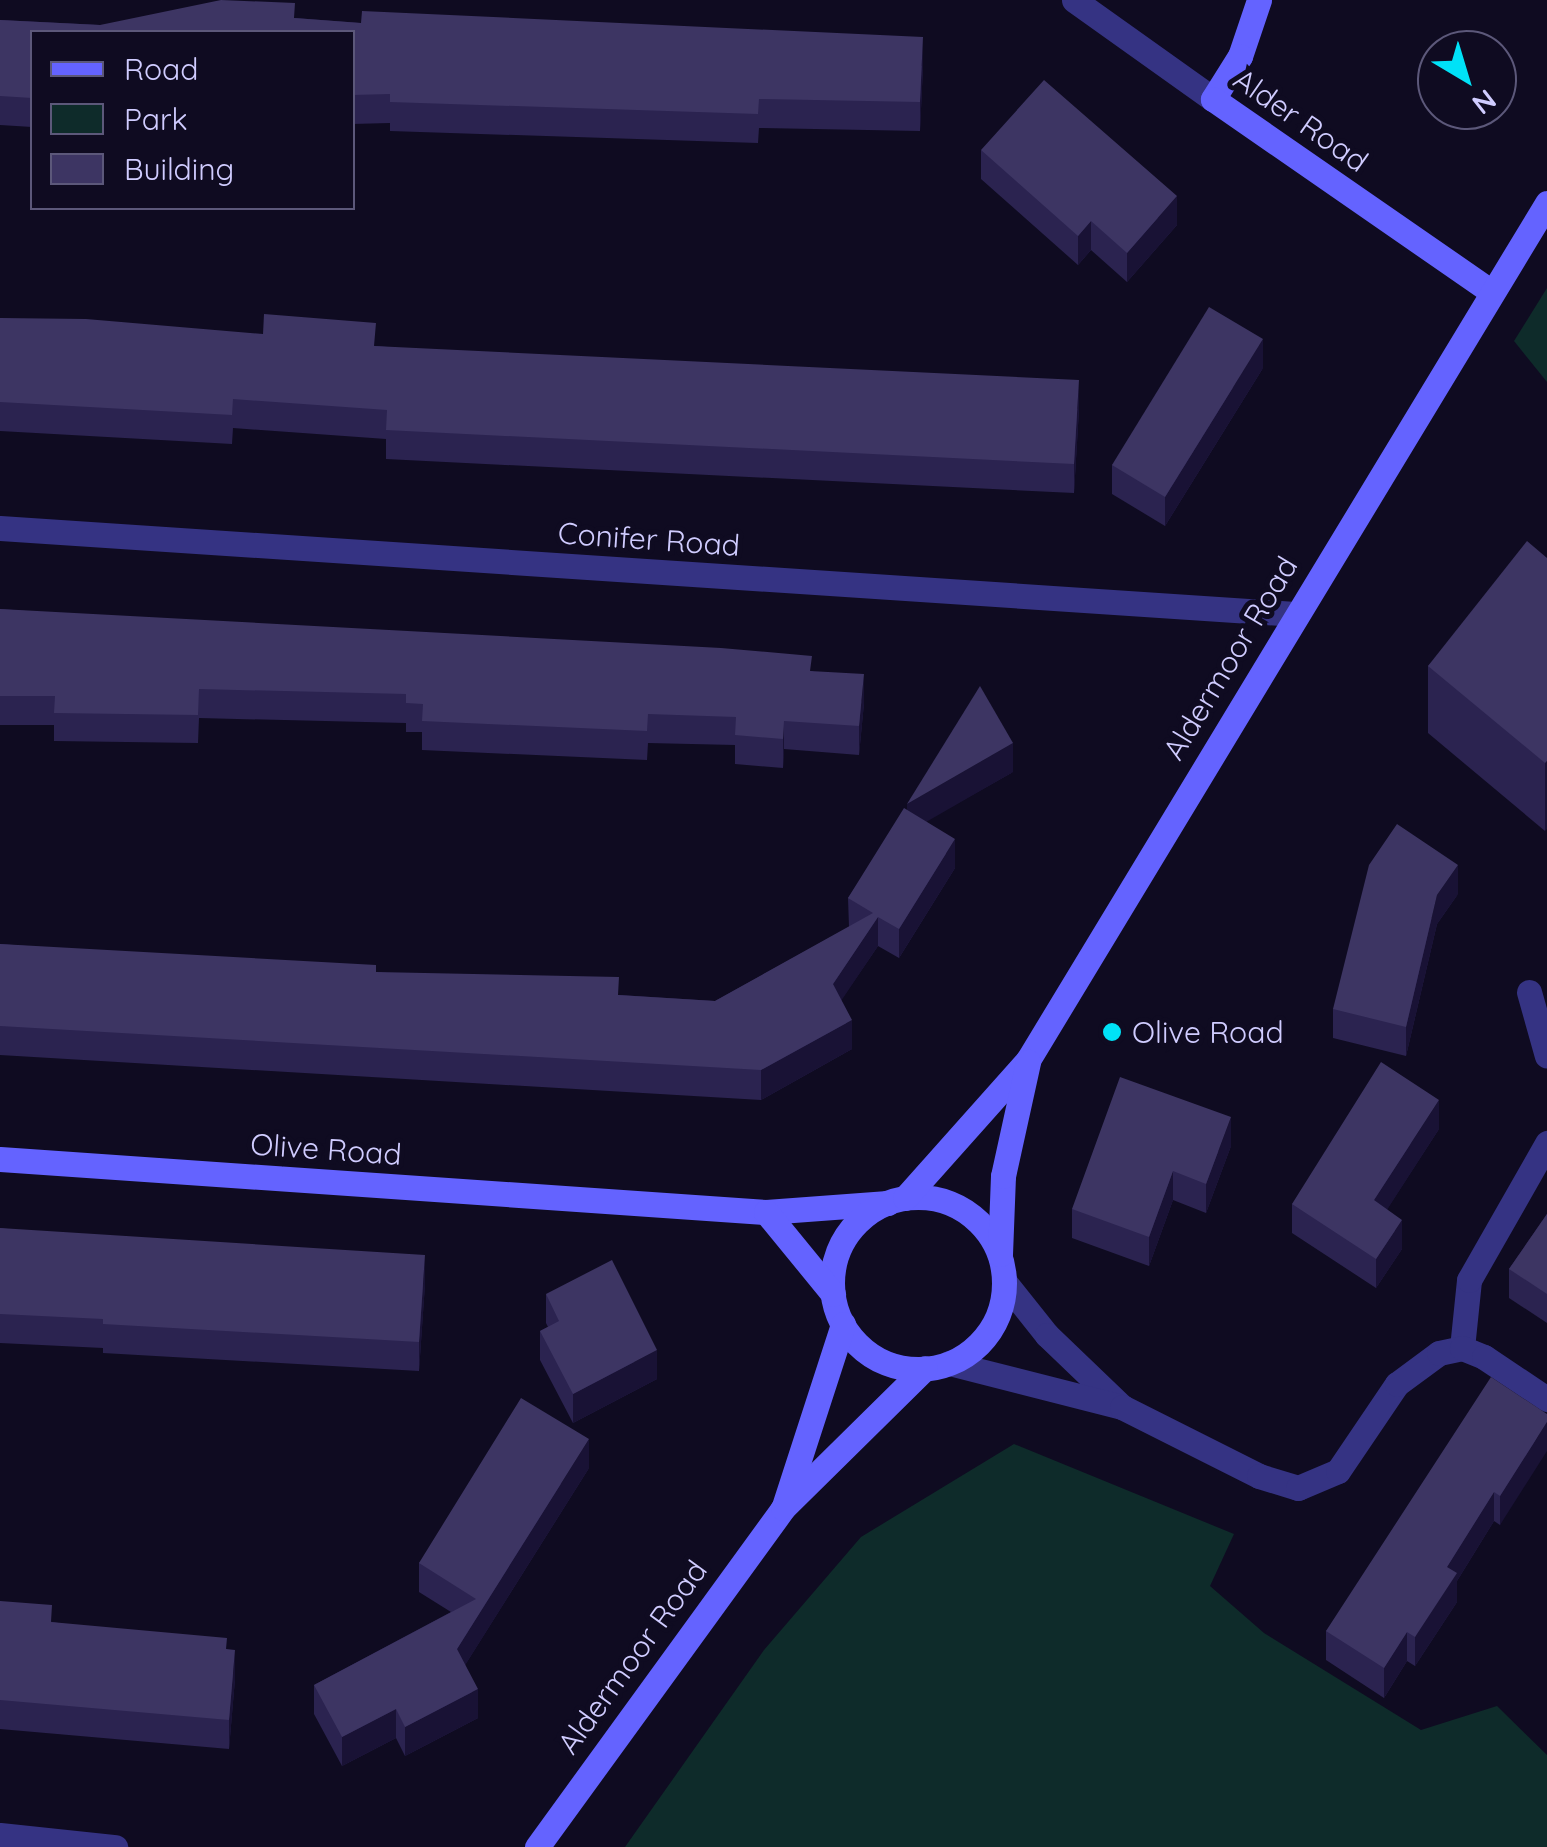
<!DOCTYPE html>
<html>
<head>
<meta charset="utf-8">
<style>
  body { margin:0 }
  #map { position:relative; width:1547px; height:1847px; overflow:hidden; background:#0f0b21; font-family:Quicksand,sans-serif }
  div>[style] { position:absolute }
  .green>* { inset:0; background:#0e2b2a }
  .street>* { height:25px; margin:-12.5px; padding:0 12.5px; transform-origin:12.5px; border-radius:12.5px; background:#353383 }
  .secondary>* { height:25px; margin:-12.5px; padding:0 12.5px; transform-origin:12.5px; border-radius:12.5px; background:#6463ff }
  .secondary>.ring { margin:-12.5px; padding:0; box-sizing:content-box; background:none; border:25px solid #6463ff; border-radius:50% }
  .wall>* { inset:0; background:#2b2350 }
  .shaded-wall>* { inset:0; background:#191235 }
  .building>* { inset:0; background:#3d3563 }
  .dots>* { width:28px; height:28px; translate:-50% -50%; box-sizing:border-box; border:5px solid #0f0b21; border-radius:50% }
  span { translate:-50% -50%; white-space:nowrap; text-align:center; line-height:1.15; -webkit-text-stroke:10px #0f0b21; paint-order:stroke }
  .street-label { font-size:30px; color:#d0ccff }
  .poi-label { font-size:30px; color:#d0ccff }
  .left { translate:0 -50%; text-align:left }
  .legend { position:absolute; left:30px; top:30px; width:325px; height:180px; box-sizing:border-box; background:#0f0b21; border:2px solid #5c587a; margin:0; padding:12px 18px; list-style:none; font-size:30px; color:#d0ccff }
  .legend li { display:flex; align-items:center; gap:20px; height:50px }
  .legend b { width:50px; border:2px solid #5c587a }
  .north { position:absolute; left:1417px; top:30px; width:100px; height:100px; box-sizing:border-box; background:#0f0b21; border:2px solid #5c587a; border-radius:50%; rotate:142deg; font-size:28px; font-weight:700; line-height:40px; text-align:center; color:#d0ccff }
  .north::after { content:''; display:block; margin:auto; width:35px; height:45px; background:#00e2f7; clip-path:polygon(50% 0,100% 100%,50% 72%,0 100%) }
</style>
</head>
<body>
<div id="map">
  <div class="green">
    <div style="clip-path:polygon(1547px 288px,1547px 382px,1514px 341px)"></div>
    <div style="clip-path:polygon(1014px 1444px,1234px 1534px,1210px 1586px,1264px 1633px,1421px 1730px,1497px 1706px,1547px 1755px,1547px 1847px,625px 1847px,764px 1650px,861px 1537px)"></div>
  </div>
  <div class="street">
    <div style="left:1074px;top:0;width:171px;rotate:35.5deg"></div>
    <div style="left:0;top:528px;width:1298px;rotate:3.8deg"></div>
    <div style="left:1529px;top:992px;width:66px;rotate:74.3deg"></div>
    <div style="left:1004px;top:1281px;width:69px;rotate:51.5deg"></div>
    <div style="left:1047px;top:1335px;width:104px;rotate:43.8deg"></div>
    <div style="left:1462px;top:1348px;width:68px;rotate:-84.1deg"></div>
    <div style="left:1469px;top:1280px;width:158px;rotate:-60.3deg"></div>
    <div style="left:949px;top:1363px;width:179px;rotate:14.3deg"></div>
    <div style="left:1122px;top:1407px;width:153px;rotate:26.7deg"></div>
    <div style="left:1259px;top:1476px;width:41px;rotate:17.1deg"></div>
    <div style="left:1298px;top:1488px;width:43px;rotate:-23deg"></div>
    <div style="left:1338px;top:1471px;width:105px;rotate:-55.9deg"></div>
    <div style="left:1397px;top:1384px;width:52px;rotate:-36.4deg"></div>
    <div style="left:1439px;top:1353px;width:24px;rotate:-12deg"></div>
    <div style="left:1462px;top:1348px;width:24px;rotate:22deg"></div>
    <div style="left:1484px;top:1357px;width:76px;rotate:33.7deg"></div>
    <div style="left:0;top:1835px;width:116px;rotate:6deg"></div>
  </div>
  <div class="secondary">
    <div style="left:1259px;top:0;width:59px;rotate:108.7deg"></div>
    <div style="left:1240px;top:56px;width:51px;rotate:122.1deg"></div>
    <div style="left:1213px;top:99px;width:339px;rotate:34.7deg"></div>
    <div style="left:0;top:1159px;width:768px;rotate:3.96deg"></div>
    <div style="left:766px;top:1212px;width:122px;rotate:-4.2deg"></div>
    <div class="ring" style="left:832px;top:1197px;width:147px;height:147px"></div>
    <div style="left:905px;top:1198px;width:185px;rotate:-48.3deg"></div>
    <div style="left:1028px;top:1060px;width:1002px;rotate:-58.8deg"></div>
    <div style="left:766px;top:1212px;width:106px;rotate:50.7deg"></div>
    <div style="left:1000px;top:1254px;width:78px;rotate:-87.8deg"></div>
    <div style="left:1003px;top:1176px;width:117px;rotate:-77.6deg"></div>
    <div style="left:785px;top:1503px;width:188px;rotate:-72deg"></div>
    <div style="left:537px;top:1847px;width:419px;rotate:-54deg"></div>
    <div style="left:783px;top:1508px;width:199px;rotate:-44.6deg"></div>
  </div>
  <div class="wall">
    <div style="clip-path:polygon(295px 18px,923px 66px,920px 131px,759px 128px,758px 143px,390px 131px,390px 123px,352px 124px,352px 32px,32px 32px,32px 127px,0 125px,0 20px,100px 25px)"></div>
    <div style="clip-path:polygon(981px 150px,1177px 225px,1127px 282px,1091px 250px,1078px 265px,981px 179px)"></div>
    <div style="clip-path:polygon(0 318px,376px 346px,1079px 409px,1074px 493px,386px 459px,386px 439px,233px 428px,232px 444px,0 431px)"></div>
    <div style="clip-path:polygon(1263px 368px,1165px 526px,1112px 494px,1112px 465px)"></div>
    <div style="clip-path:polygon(1547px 558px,1545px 831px,1428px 733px,1428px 666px)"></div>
    <div style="clip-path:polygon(0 609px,812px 671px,864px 703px,859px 755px,784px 749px,783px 768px,735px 764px,735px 745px,648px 743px,647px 760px,422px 750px,422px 732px,406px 732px,406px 723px,199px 718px,198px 743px,54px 741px,54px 725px,0 725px)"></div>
    <div style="clip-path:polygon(1013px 772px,926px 821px,955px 868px,899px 958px,878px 946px,841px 1000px,852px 1049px,761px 1100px,0 1055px,0 944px,376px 972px,619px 995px,715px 1001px,849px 927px,848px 898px,907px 810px)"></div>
    <div style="clip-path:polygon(1458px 894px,1437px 924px,1406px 1056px,1333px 1038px,1333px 1009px)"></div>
    <div style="clip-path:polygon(1439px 1129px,1387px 1209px,1402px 1249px,1376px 1288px,1292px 1233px,1292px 1204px)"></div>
    <div style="clip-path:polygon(1231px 1146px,1206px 1213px,1173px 1200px,1149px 1266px,1072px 1238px,1072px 1209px)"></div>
    <div style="clip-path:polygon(1547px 1214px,1547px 1323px,1509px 1298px,1509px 1269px)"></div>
    <div style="clip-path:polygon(0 1228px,425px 1284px,419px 1371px,103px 1353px,103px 1348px,0 1343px)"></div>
    <div style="clip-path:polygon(546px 1294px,657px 1379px,573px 1423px,540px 1360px,540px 1331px,548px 1327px,546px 1323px)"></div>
    <div style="clip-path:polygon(1547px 1414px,1500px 1525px,1494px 1521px,1457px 1581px,1457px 1602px,1415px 1666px,1407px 1661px,1384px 1698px,1326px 1660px,1326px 1631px)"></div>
    <div style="clip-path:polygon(589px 1468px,465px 1665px,478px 1718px,405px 1756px,396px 1738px,342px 1766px,314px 1714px,314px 1685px,451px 1612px,419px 1592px,419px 1563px)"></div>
    <div style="clip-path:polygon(0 1601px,52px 1622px,227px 1649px,235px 1679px,229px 1749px,0 1729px)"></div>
  </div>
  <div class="shaded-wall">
    <div style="clip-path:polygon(923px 37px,923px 66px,920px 131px,920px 102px)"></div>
    <div style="clip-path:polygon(1177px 196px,1177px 225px,1127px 282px,1127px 253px)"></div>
    <div style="clip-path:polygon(1091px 221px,1091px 250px,1078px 265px,1078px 236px)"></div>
    <div style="clip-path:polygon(1263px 339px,1263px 368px,1165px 526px,1165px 497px)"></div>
    <div style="clip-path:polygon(1079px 380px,1079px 409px,1074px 493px,1074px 464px)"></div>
    <div style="clip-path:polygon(864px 674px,864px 703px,859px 755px,859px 726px)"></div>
    <div style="clip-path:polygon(784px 721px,784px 749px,783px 768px,783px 739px)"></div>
    <div style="clip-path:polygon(1013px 743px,1013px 772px,907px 833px,907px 804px)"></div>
    <div style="clip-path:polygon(1547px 761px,1547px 829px,1545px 831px,1545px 763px)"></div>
    <div style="clip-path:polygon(955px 839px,955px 868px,899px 958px,899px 929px)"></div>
    <div style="clip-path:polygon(1458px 865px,1458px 894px,1437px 924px,1406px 1056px,1406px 1027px,1437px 895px)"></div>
    <div style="clip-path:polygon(878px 917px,878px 946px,833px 1013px,833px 984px)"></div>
    <div style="clip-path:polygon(852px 1020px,852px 1049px,761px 1100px,761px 1070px)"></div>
    <div style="clip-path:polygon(1439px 1100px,1439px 1129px,1374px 1230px,1374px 1200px)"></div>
    <div style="clip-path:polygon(1231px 1117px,1231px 1146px,1206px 1213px,1206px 1184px)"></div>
    <div style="clip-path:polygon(1173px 1171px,1173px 1200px,1149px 1266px,1149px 1237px)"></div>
    <div style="clip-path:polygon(1402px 1220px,1402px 1249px,1376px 1288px,1376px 1259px)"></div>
    <div style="clip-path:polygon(425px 1255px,425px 1284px,419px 1371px,419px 1342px)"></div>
    <div style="clip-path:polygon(657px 1350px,657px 1379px,573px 1423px,573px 1394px)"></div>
    <div style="clip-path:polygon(1547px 1422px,1547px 1451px,1500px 1525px,1500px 1496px)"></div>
    <div style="clip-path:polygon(589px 1439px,589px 1468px,457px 1678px,457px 1649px)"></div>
    <div style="clip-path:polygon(1494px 1492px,1494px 1521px,1457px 1581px,1457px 1602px,1415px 1666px,1415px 1637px,1447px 1567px)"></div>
    <div style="clip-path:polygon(1407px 1632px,1407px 1661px,1384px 1698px,1384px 1668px)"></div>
    <div style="clip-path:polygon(235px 1650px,235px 1679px,229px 1749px,229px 1720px)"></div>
    <div style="clip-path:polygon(478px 1689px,478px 1718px,405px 1756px,405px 1727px)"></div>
    <div style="clip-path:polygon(396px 1709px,396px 1738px,342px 1766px,342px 1737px)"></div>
  </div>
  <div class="building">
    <div style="clip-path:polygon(221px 0,295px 3px,294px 18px,361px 23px,362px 11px,923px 37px,920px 102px,759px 99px,758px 114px,390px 102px,390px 94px,352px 95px,352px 32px,32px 32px,32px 98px,0 96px,0 20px,100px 25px)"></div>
    <div style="clip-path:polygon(1044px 80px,1177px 196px,1127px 253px,1091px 221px,1078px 236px,981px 150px)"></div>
    <div style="clip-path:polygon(1209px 307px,1263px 339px,1165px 497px,1112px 465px)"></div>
    <div style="clip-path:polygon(264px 314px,376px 323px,374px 346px,1079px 380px,1074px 464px,386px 430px,387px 410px,233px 399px,232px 415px,0 402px,0 318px,86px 319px,263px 334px)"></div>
    <div style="clip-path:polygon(1527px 541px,1547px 558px,1547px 761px,1545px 763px,1428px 666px)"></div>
    <div style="clip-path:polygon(0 609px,721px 648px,812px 656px,810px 671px,864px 674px,859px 726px,784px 721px,783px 739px,735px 735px,736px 717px,648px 714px,647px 731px,422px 721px,423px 704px,406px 703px,406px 694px,199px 689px,198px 715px,54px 713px,55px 696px,0 696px)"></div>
    <div style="clip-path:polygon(980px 686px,1013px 743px,907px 804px)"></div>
    <div style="clip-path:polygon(904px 808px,955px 839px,899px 929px,878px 917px,833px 984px,852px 1020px,761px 1070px,0 1026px,0 944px,376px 965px,376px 972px,619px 977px,618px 995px,715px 1001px,873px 913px,848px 898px)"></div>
    <div style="clip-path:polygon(1397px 824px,1458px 865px,1437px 895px,1406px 1027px,1333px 1009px,1369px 865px)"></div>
    <div style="clip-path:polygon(1381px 1062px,1439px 1100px,1374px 1200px,1402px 1220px,1376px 1259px,1292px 1204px)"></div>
    <div style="clip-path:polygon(1120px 1077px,1231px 1117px,1206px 1184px,1173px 1171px,1149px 1237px,1072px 1209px)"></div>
    <div style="clip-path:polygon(1547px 1214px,1547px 1294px,1509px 1269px)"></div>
    <div style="clip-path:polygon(0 1228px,425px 1255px,419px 1342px,103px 1324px,103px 1319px,0 1314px)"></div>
    <div style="clip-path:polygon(612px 1260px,657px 1350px,573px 1394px,540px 1331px,559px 1321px,546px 1294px)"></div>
    <div style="clip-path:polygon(1491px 1377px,1547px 1414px,1547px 1422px,1500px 1496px,1494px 1492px,1447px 1567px,1457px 1573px,1415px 1637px,1407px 1632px,1384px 1668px,1326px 1631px)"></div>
    <div style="clip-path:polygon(521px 1398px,589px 1439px,457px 1649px,478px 1689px,405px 1727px,396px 1709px,342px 1737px,314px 1685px,476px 1599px,419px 1563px)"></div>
    <div style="clip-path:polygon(0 1601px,52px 1605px,51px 1622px,227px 1638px,226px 1649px,235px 1650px,229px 1720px,0 1700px)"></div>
  </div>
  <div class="dots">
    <div style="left:1112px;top:1032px;background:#00e2f7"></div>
  </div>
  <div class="street-label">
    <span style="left:1301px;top:120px;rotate:35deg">Alder Road</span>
    <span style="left:649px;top:539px;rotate:4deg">Conifer Road</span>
    <span style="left:1230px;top:658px;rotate:-59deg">Aldermoor Road</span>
    <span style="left:326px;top:1149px;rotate:4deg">Olive Road</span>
    <span style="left:632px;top:1657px;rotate:-54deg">Aldermoor Road</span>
  </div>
  <div class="poi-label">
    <span class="left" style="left:1132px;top:1032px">Olive Road</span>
  </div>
  <ul class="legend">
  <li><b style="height:12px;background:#6463ff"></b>Road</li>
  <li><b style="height:28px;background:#0e2b2a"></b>Park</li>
  <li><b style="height:28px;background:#3d3563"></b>Building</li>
  </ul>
  <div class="north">N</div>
</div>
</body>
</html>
